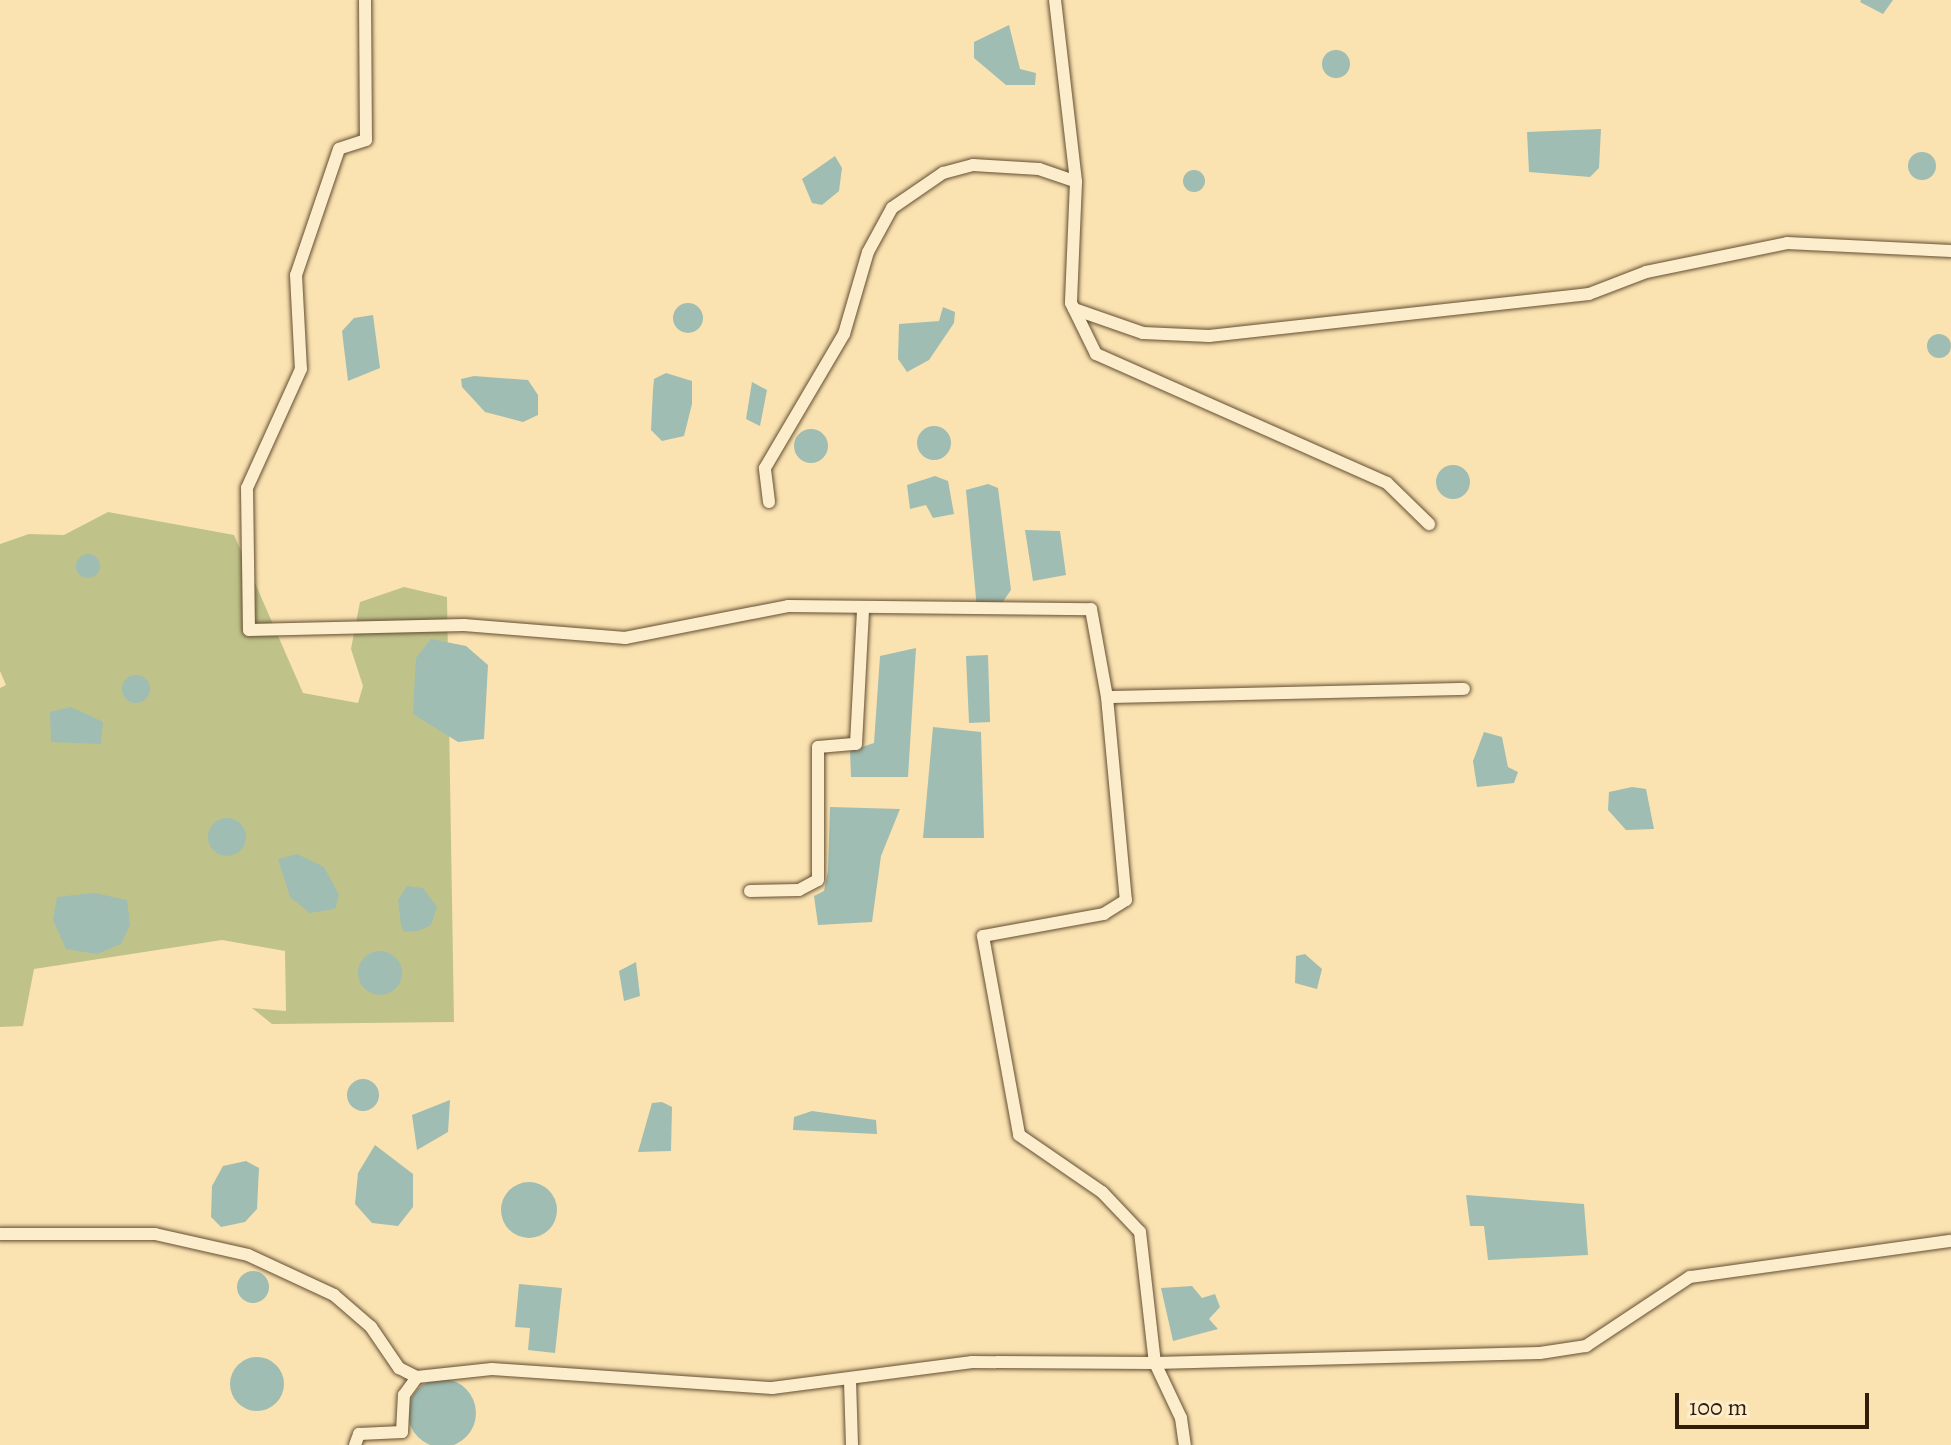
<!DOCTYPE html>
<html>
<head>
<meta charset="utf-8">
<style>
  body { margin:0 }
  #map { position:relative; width:1951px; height:1445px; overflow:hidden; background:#fae3b1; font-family:Alegreya,serif }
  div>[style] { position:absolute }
  .green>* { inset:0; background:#bfc38a }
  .water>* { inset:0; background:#9fbdb2 }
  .round { border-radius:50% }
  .roads { filter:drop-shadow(0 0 2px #644e33) drop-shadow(0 0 2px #644e33) }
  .street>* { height:12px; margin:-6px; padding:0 6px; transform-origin:6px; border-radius:6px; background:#fcedcc }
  span { translate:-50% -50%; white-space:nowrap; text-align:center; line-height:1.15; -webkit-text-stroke:6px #fcedcc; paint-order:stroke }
  .scale { position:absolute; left:1675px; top:1393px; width:194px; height:36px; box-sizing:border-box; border:4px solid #321d09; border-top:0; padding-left:10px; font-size:24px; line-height:28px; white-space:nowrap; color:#321d09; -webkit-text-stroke:6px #fcedcc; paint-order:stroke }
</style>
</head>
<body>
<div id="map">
  <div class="green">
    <div style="clip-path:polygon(108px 512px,234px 535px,303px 693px,358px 703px,363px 686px,351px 649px,360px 602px,404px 587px,447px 597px,454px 1022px,272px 1024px,252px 1008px,286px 1011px,285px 951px,222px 940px,34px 969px,23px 1026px,0 1027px,0 688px,6px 685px,0 671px,0 544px,29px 534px,64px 535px)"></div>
  </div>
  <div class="water">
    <div style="clip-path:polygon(1893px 0,1883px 14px,1860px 2px,1861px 0)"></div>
    <div style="clip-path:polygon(1009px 25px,1020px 69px,1036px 73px,1035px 85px,1006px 85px,974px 58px,974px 42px)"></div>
    <div class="round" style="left:1322px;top:50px;width:28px;height:28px"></div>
    <div style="clip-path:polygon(1601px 129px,1599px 168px,1590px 177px,1529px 172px,1527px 132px)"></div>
    <div class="round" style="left:1908px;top:152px;width:28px;height:28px"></div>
    <div style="clip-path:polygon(835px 156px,842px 168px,839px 191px,822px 205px,812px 203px,802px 179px)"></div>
    <div class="round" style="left:1183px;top:170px;width:22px;height:22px"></div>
    <div class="round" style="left:673px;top:303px;width:30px;height:30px"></div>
    <div style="clip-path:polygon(943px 307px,955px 312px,954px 323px,929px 360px,907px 372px,898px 359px,899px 324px,939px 321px)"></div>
    <div style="clip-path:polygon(373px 315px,380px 368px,348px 381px,342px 331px,354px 318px)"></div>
    <div class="round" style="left:1927px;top:334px;width:24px;height:24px"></div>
    <div style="clip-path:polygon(666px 373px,692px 381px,692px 404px,684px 436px,662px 441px,651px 430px,653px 390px,654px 379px)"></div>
    <div style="clip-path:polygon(474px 376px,528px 380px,538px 395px,538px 415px,523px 422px,485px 412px,462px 387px,461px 379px)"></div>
    <div style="clip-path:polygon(752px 382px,767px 390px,760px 426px,746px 419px)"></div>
    <div class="round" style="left:917px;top:426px;width:34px;height:34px"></div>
    <div class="round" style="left:794px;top:429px;width:34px;height:34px"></div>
    <div class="round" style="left:1436px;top:465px;width:34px;height:34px"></div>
    <div style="clip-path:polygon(935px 476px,948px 481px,954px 514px,933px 518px,926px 505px,910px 509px,907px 485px)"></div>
    <div style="clip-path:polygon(988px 484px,998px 488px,1011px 590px,1002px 603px,977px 609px,966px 490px)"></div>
    <div style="clip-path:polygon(1025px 530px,1060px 531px,1066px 575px,1033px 581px)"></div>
    <div class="round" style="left:76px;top:554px;width:24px;height:24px"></div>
    <div style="clip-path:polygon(431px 639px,466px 646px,488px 665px,484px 739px,458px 742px,413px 714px,416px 658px)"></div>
    <div style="clip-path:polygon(916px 648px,908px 777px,851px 777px,850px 751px,874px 743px,880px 656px)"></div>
    <div style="clip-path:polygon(988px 655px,990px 722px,969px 723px,966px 656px)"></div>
    <div class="round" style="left:122px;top:675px;width:28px;height:28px"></div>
    <div style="clip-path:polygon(71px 707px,103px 722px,101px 744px,51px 742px,50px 712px)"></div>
    <div style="clip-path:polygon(933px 727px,981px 732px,984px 838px,923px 838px)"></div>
    <div style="clip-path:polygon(1484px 732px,1502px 737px,1508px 767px,1518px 772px,1514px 783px,1477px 787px,1473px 761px)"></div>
    <div style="clip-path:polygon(1632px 787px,1646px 789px,1654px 829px,1626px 830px,1608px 810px,1609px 792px)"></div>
    <div style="clip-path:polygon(830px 807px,900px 809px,881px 856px,872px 922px,818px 925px,814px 896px,824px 891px,828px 871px)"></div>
    <div class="round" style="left:208px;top:818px;width:38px;height:38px"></div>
    <div style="clip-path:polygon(297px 854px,324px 867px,339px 895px,335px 909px,310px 913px,290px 897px,278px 859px)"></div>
    <div style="clip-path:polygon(407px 886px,423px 888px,437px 907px,431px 925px,418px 931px,404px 932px,401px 925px,398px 900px)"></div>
    <div style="clip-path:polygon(94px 893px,127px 900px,130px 925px,121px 944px,97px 954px,66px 949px,53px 920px,57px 897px)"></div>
    <div class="round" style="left:358px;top:951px;width:44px;height:44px"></div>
    <div style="clip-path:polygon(1305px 954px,1322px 969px,1317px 989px,1295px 983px,1296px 956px)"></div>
    <div style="clip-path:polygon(636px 962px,640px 996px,624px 1001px,619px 971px)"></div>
    <div class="round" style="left:347px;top:1079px;width:32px;height:32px"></div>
    <div style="clip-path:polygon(450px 1100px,448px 1132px,417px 1150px,412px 1115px)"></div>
    <div style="clip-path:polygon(662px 1102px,672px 1107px,671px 1151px,638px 1152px,652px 1103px)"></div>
    <div style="clip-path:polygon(812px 1111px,876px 1120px,877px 1134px,793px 1130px,794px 1117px)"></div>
    <div style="clip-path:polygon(375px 1145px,413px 1174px,413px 1207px,398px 1226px,372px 1223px,355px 1204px,358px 1173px)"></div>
    <div style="clip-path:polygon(246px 1161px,259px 1168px,257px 1209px,245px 1222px,221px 1227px,211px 1217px,212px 1186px,223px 1166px)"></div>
    <div class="round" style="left:501px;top:1182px;width:56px;height:56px"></div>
    <div style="clip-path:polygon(1466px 1195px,1584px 1204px,1588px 1255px,1488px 1260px,1484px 1226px,1470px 1226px)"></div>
    <div class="round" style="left:237px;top:1271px;width:32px;height:32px"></div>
    <div style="clip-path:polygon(519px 1284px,562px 1288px,555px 1353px,528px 1350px,530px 1328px,515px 1327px)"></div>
    <div style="clip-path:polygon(1192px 1286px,1202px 1298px,1215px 1294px,1220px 1307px,1209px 1319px,1218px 1329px,1173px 1341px,1161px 1288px)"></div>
    <div class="round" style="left:230px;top:1357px;width:54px;height:54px"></div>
    <div class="round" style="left:408px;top:1379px;width:68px;height:68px"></div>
  </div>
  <div class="roads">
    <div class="street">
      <div style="left:365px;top:0;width:140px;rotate:89.6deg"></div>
      <div style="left:366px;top:140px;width:28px;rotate:162deg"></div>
      <div style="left:339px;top:149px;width:133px;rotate:108.8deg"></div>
      <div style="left:296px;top:275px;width:94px;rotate:87deg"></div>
      <div style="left:301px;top:369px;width:131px;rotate:114.4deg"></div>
      <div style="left:247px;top:488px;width:142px;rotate:89.2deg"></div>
      <div style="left:249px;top:630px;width:215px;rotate:-1.3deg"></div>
      <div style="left:464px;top:625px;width:162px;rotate:4.6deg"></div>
      <div style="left:625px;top:638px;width:166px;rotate:-11.1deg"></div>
      <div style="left:788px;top:606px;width:303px;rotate:0.6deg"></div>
      <div style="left:1091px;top:609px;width:89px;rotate:79.7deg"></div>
      <div style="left:1107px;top:697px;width:357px;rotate:-1.3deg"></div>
      <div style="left:1055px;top:0;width:183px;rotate:83.4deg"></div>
      <div style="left:1076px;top:182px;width:121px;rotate:92.4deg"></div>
      <div style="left:1071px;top:303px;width:57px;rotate:63.9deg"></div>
      <div style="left:1096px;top:354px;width:318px;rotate:23.9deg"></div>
      <div style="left:1387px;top:483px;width:59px;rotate:44.3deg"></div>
      <div style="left:1074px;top:309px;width:73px;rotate:19.2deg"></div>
      <div style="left:1143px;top:333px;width:66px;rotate:2.6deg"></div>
      <div style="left:1209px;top:336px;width:382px;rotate:-6.3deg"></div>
      <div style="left:1589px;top:294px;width:61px;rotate:-21.1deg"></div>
      <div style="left:1646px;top:272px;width:144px;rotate:-11.6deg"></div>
      <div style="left:1787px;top:243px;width:164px;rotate:2.8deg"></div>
      <div style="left:769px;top:502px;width:34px;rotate:-97deg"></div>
      <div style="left:765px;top:468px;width:156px;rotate:-59.5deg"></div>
      <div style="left:844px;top:334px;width:85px;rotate:-73.7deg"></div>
      <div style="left:868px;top:252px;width:50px;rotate:-61.4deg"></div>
      <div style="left:892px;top:208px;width:62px;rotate:-34.5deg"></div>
      <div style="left:943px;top:173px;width:31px;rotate:-15deg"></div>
      <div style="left:973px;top:165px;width:66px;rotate:3.5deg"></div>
      <div style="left:1039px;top:169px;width:39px;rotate:19deg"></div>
      <div style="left:1107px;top:697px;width:204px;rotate:84.7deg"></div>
      <div style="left:1126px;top:900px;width:26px;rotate:148deg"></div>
      <div style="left:1104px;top:914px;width:123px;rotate:169.7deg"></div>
      <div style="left:983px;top:936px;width:202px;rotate:79.7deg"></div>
      <div style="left:1019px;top:1135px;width:101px;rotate:34.5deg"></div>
      <div style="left:1102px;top:1192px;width:55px;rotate:46.5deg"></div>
      <div style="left:1140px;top:1232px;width:132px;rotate:83.5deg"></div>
      <div style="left:1155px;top:1363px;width:385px;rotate:-1.5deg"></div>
      <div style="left:1540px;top:1353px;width:47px;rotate:-8.7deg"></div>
      <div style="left:1586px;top:1346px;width:125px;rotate:-33.6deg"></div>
      <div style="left:1690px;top:1277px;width:263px;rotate:-7.9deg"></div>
      <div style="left:750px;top:891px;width:49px;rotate:-1.2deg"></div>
      <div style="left:799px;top:890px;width:21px;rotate:-28deg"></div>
      <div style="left:818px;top:880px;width:133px;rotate:-90deg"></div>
      <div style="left:818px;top:747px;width:38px;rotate:-5deg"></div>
      <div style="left:856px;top:744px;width:135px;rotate:-87deg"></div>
      <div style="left:0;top:1234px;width:155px"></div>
      <div style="left:155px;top:1234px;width:95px;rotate:12.7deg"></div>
      <div style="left:248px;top:1255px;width:95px;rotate:24.9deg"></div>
      <div style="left:334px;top:1295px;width:49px;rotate:40.9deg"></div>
      <div style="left:371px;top:1327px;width:50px;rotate:55.7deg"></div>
      <div style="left:399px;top:1368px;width:20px;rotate:27deg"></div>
      <div style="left:417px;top:1377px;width:75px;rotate:-6.1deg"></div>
      <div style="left:492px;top:1369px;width:281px;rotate:3.9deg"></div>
      <div style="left:772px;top:1388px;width:202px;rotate:-7.4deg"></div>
      <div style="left:972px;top:1362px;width:183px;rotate:0.3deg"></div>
      <div style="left:1155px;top:1363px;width:61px;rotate:64.7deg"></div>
      <div style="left:1181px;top:1418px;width:27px;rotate:82deg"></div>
      <div style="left:850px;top:1381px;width:64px;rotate:88.2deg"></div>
      <div style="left:355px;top:1445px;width:12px;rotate:-70deg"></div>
      <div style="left:359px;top:1434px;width:43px;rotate:-2.7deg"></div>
      <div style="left:402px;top:1432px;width:37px;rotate:-87deg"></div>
      <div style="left:404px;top:1395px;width:22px;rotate:-54deg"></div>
    </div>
  </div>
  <div class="scale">100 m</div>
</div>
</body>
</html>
